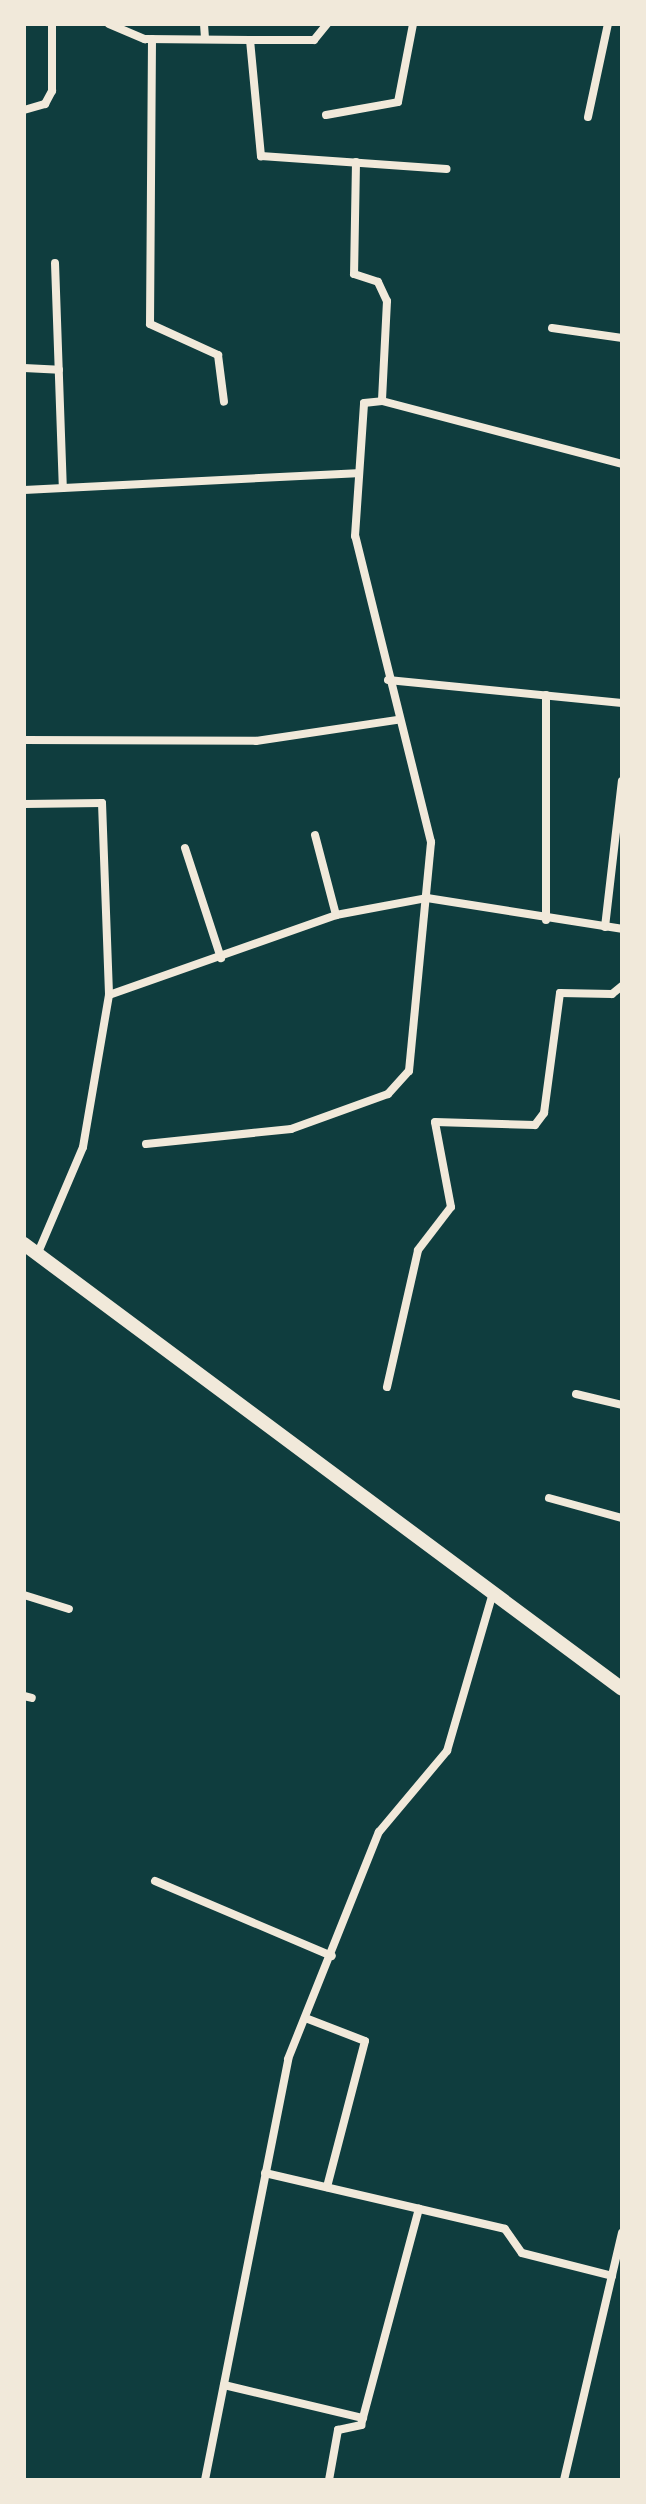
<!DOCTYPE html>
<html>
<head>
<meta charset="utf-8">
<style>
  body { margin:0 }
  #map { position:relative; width:646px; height:2504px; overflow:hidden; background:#0f3d3e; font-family:Karla,sans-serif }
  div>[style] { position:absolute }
  .minor>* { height:8px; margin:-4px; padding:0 4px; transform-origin:4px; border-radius:4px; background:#f1e9da }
  .secondary>* { height:14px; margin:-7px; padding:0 7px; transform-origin:7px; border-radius:7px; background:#f1e9da }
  span { translate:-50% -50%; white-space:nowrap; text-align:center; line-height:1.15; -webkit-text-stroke:7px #f1e9da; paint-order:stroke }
  .frame { position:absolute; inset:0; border:26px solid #f1e9da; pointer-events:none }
</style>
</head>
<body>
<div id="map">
  <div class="minor">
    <div style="left:109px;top:24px;width:39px;rotate:23deg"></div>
    <div style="left:145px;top:39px;width:105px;rotate:0.5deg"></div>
    <div style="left:250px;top:40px;width:64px"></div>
    <div style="left:314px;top:40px;width:21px;rotate:-51deg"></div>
    <div style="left:204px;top:24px;width:15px;rotate:86deg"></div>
    <div style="left:152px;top:39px;width:285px;rotate:90.4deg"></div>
    <div style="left:150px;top:324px;width:75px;rotate:24.5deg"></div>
    <div style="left:218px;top:355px;width:47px;rotate:82.7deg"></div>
    <div style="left:250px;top:40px;width:117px;rotate:84.6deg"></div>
    <div style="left:261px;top:156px;width:186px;rotate:4deg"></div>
    <div style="left:24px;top:110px;width:22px;rotate:-16deg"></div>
    <div style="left:45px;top:104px;width:15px;rotate:-62deg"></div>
    <div style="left:52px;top:91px;width:67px;rotate:-90deg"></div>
    <div style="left:326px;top:115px;width:73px;rotate:-10.2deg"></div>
    <div style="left:398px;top:102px;width:79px;rotate:-79.1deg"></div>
    <div style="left:588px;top:117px;width:95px;rotate:-77.9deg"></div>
    <div style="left:356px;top:162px;width:112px;rotate:91deg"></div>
    <div style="left:354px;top:274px;width:25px;rotate:18deg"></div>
    <div style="left:378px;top:282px;width:21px;rotate:65deg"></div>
    <div style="left:387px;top:301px;width:100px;rotate:92.9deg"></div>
    <div style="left:55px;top:263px;width:225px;rotate:88deg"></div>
    <div style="left:552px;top:328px;width:71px;rotate:8.1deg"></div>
    <div style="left:24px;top:368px;width:35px;rotate:3deg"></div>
    <div style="left:24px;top:490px;width:333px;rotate:-2.9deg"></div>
    <div style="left:388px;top:680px;width:235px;rotate:5.6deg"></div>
    <div style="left:546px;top:695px;width:225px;rotate:90deg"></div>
    <div style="left:24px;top:740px;width:232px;rotate:0.2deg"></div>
    <div style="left:256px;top:741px;width:143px;rotate:-8.5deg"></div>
    <div style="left:24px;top:804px;width:78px;rotate:-0.7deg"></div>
    <div style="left:102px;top:803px;width:192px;rotate:87.9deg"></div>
    <div style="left:315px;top:835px;width:83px;rotate:75.3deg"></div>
    <div style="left:185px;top:848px;width:116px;rotate:71.9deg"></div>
    <div style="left:605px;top:927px;width:147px;rotate:-83.4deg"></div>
    <div style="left:146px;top:1144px;width:146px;rotate:-5.9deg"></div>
    <div style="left:291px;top:1129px;width:103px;rotate:-19.8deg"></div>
    <div style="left:388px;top:1094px;width:31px;rotate:-48deg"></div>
    <div style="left:409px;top:1071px;width:230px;rotate:-84.5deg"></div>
    <div style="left:431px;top:842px;width:315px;rotate:-103.9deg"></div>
    <div style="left:355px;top:536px;width:133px;rotate:-86.1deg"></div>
    <div style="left:364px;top:403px;width:18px;rotate:-6deg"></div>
    <div style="left:382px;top:401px;width:248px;rotate:14.7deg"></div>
    <div style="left:37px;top:1255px;width:117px;rotate:-66.9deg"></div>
    <div style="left:83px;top:1147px;width:154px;rotate:-80.3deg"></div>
    <div style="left:109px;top:995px;width:241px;rotate:-19.4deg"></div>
    <div style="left:336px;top:915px;width:93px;rotate:-10.6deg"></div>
    <div style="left:427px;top:898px;width:197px;rotate:9deg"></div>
    <div style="left:387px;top:1387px;width:140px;rotate:-77.2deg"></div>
    <div style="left:418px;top:1250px;width:54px;rotate:-52.5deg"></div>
    <div style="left:451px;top:1207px;width:86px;rotate:-100.7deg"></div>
    <div style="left:435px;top:1122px;width:100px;rotate:1.7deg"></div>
    <div style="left:535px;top:1125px;width:15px;rotate:-53deg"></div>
    <div style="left:544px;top:1113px;width:121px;rotate:-82.4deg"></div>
    <div style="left:560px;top:993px;width:52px;rotate:1.1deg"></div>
    <div style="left:612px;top:994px;width:13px;rotate:-39deg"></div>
    <div style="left:576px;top:1394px;width:47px;rotate:13.4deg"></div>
    <div style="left:549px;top:1498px;width:76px;rotate:15.3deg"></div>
    <div style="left:24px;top:1595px;width:47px;rotate:17.3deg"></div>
    <div style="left:24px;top:1696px;width:8px;rotate:14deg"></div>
    <div style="left:155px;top:1881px;width:192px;rotate:23deg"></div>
    <div style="left:308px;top:2019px;width:61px;rotate:21.1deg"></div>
    <div style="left:365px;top:2041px;width:151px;rotate:104.6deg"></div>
    <div style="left:265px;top:2173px;width:246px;rotate:13.1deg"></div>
    <div style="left:505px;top:2229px;width:29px;rotate:55deg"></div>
    <div style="left:522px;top:2253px;width:93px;rotate:14.3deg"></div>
    <div style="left:224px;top:2385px;width:143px;rotate:13.4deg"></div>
    <div style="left:205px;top:2480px;width:429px;rotate:-78.8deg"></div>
    <div style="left:288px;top:2059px;width:245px;rotate:-68.2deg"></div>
    <div style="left:379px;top:1832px;width:106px;rotate:-50deg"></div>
    <div style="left:447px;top:1751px;width:165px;rotate:-73.8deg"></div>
    <div style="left:329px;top:2480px;width:51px;rotate:-79.8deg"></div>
    <div style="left:338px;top:2430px;width:24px;rotate:-12deg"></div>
    <div style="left:361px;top:2425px;width:224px;rotate:-75deg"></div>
    <div style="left:564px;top:2480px;width:254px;rotate:-76.8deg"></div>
  </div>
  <div class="secondary">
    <div style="left:24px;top:1244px;width:745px;rotate:36.65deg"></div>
  </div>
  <div class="frame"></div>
</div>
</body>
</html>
